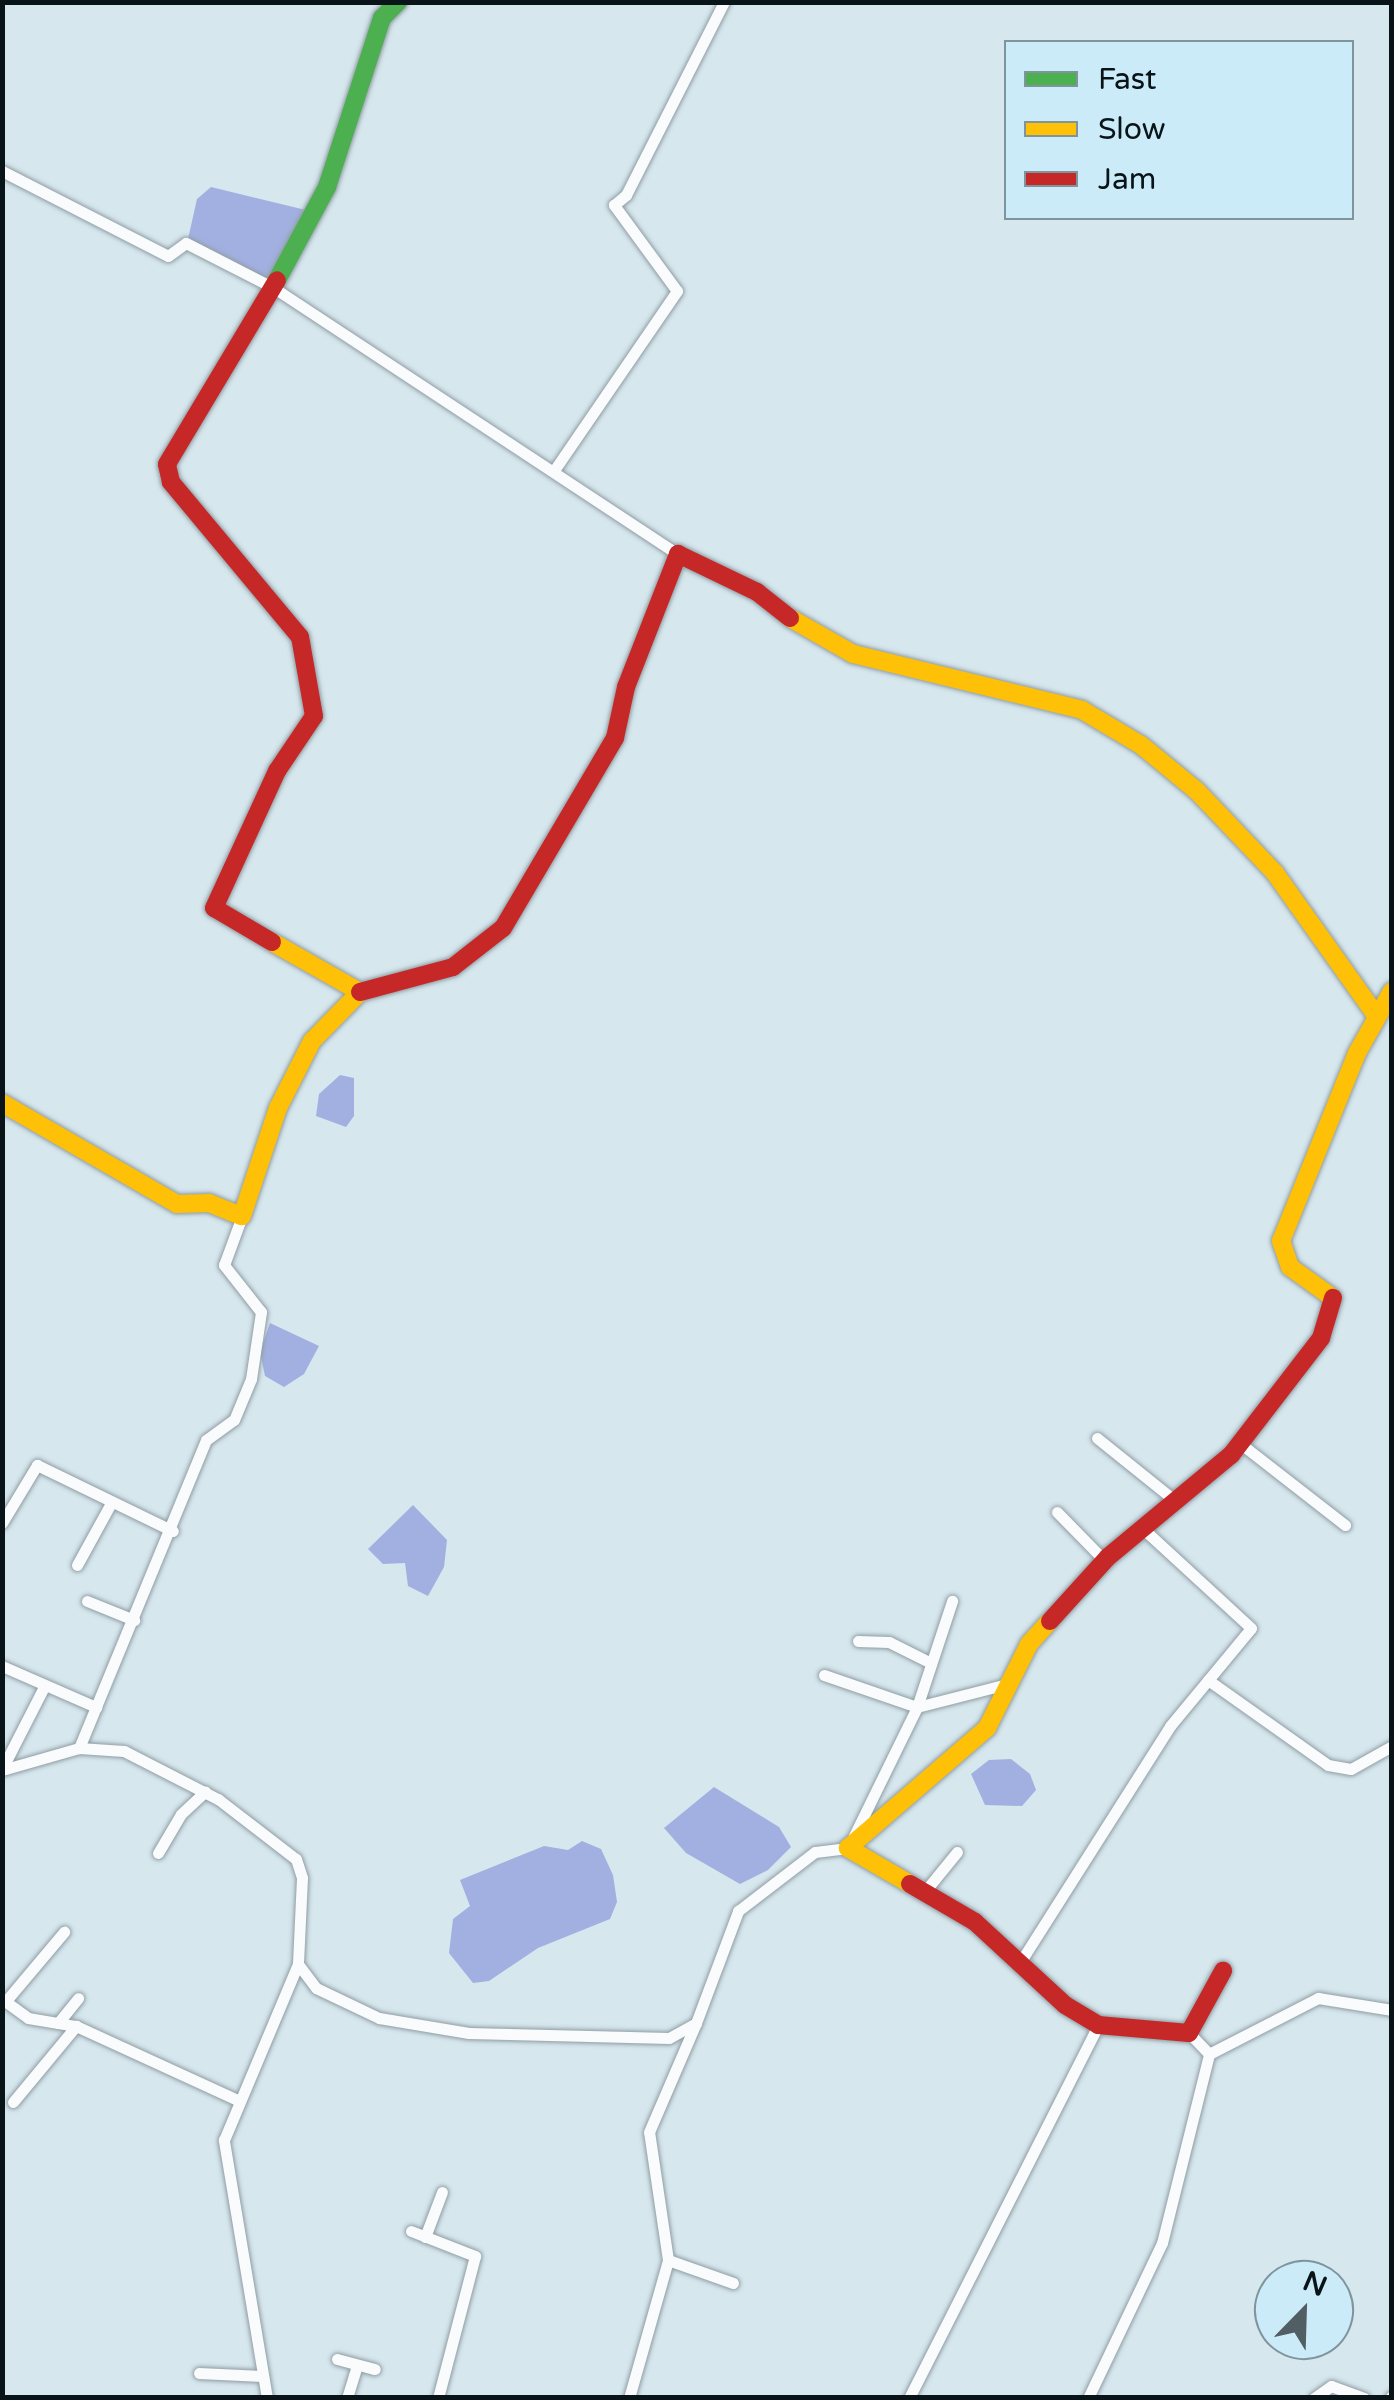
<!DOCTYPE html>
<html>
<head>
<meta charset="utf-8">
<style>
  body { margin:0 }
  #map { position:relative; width:1394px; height:2400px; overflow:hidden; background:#d6e7ee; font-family:"Varela Round",sans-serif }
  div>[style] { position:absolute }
  .water>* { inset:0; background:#a2b0e1 }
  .roads { filter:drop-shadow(0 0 2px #909da3) drop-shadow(0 0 2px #909da3) }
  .street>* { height:11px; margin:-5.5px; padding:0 5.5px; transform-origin:5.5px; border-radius:5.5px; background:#f9fbfc }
  .fast>* { height:18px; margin:-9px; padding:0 9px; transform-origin:9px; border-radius:9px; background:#4caf50 }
  .slow>* { height:18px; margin:-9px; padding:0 9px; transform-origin:9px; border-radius:9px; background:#ffc107 }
  .jam>* { height:18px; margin:-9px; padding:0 9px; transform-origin:9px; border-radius:9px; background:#c62828 }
  span { translate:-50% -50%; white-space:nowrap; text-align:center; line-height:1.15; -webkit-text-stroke:10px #ccebf8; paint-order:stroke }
  .frame { position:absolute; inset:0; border:5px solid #091418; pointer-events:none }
  .legend { position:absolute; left:1004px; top:40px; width:350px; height:180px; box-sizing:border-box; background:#ccebf8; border:2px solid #7e959e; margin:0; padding:12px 18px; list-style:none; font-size:30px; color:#091418 }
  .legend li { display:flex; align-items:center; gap:20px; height:50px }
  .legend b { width:50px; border:2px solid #7e959e }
  .north { position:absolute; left:1254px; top:2260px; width:100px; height:100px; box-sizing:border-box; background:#ccebf8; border:2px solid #7e959e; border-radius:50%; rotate:23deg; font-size:28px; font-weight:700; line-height:40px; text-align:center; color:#091418 }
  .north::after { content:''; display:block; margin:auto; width:35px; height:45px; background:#515e63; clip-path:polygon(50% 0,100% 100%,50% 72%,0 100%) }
</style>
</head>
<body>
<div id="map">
  <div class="water">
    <div style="clip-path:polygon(211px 187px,310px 211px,269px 281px,188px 239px,197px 199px)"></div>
    <div style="clip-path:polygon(340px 1075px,354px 1078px,354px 1116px,346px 1127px,316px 1116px,319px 1094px)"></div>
    <div style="clip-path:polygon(270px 1323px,319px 1346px,304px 1374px,284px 1387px,265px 1376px,260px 1352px)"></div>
    <div style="clip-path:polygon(413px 1505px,447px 1540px,444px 1567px,428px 1596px,408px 1586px,405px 1563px,383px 1564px,368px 1549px)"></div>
    <div style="clip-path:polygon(1011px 1759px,1030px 1774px,1036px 1790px,1022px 1806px,985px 1805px,971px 1774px,989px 1760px)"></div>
    <div style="clip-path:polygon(714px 1787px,779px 1827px,791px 1847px,768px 1870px,740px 1884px,686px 1853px,664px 1828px)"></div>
    <div style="clip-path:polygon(582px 1841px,601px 1849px,613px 1875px,617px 1902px,610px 1919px,538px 1948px,489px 1981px,473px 1983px,449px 1953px,453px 1919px,470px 1906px,460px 1880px,544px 1846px,568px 1850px)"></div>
  </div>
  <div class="roads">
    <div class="street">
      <div style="left:2px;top:171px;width:186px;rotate:27.1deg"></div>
      <div style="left:168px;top:256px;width:22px;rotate:-36deg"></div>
      <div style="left:186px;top:243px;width:99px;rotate:27.1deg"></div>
      <div style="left:274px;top:288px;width:484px;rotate:33.4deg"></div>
      <div style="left:555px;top:469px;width:216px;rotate:-55.6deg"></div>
      <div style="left:677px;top:291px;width:107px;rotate:-126.2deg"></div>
      <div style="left:614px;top:205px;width:16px;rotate:-40deg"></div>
      <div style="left:626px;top:195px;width:216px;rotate:-63.1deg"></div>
      <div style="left:1097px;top:1438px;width:99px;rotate:38.8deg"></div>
      <div style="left:1241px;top:1444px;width:132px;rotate:37.9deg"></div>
      <div style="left:1057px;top:1512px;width:69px;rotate:45.6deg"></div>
      <div style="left:2px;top:1523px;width:68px;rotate:-58.9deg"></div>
      <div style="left:37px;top:1465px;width:151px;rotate:25.9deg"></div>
      <div style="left:77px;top:1565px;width:68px;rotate:-61.2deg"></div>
      <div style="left:87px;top:1601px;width:51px;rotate:22deg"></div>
      <div style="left:858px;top:1641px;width:31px;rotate:2deg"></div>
      <div style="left:889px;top:1642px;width:45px;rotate:26.6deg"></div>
      <div style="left:2px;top:1666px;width:103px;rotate:23.6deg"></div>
      <div style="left:824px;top:1675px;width:98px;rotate:19deg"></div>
      <div style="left:917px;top:1707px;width:97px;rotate:-14.3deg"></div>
      <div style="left:1208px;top:1680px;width:147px;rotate:35.3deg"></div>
      <div style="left:1328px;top:1765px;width:23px;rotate:10deg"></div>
      <div style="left:1351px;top:1769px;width:47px;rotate:-29.3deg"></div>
      <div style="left:79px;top:1748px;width:333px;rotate:-67.6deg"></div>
      <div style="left:206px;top:1440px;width:34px;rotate:-36deg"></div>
      <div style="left:234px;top:1420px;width:44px;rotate:-67.5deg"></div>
      <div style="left:251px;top:1379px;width:68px;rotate:-81.5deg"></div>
      <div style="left:261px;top:1312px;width:60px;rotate:-128.2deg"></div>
      <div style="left:224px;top:1265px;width:52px;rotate:-69.8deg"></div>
      <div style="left:2px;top:1769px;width:94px;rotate:-62.9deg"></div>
      <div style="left:2px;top:1770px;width:80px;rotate:-15.9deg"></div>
      <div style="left:79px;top:1748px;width:45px;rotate:3.8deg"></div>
      <div style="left:124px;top:1751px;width:106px;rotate:27.1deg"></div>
      <div style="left:218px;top:1799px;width:98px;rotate:37.6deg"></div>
      <div style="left:296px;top:1859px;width:20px;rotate:72deg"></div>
      <div style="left:302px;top:1878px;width:86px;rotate:92.7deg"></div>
      <div style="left:298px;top:1964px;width:30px;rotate:53deg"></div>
      <div style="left:316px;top:1988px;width:70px;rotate:25.5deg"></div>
      <div style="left:379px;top:2018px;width:91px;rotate:9.5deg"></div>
      <div style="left:469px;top:2033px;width:200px;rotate:1.4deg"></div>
      <div style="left:669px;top:2038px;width:31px;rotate:-29deg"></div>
      <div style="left:696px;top:2023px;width:120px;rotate:-69.4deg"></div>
      <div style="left:738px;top:1911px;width:97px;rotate:-37.5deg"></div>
      <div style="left:815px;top:1852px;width:33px;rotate:-7deg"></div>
      <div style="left:848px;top:1848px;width:157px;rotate:-63.9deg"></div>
      <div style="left:917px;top:1707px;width:112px;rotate:-71.7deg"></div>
      <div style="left:158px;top:1853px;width:45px;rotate:-59.5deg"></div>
      <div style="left:181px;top:1814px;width:33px;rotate:-43deg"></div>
      <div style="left:926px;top:1890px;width:49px;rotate:-50.8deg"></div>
      <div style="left:1021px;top:1961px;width:278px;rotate:-57.6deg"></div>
      <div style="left:1170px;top:1726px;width:127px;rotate:-50.4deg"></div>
      <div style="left:1251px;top:1628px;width:149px;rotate:-137.4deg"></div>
      <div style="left:2px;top:1999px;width:32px;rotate:36deg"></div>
      <div style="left:28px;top:2018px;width:49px;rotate:9.5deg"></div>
      <div style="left:76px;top:2026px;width:180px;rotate:24.6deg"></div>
      <div style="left:5px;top:2002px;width:92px;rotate:-49.9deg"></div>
      <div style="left:58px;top:2023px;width:32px;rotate:-51deg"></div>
      <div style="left:1189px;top:2033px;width:29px;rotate:46deg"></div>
      <div style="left:13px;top:2102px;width:99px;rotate:-50.3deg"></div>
      <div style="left:411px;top:2231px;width:69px;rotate:21.3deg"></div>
      <div style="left:475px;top:2256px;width:147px;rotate:104.6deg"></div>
      <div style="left:425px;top:2237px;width:48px;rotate:-69.3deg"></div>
      <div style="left:668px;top:2260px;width:69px;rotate:19.5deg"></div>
      <div style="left:337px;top:2359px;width:39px;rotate:15deg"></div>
      <div style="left:199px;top:2373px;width:63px;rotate:2.7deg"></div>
      <div style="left:267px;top:2398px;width:262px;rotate:-99.5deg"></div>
      <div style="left:224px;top:2140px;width:191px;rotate:-67.2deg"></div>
      <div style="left:347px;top:2398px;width:34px;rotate:-73deg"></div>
      <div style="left:629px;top:2398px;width:143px;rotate:-74.2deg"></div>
      <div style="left:668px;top:2260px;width:129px;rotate:-98.4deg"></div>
      <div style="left:649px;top:2132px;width:119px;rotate:-66.7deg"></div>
      <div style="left:909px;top:2398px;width:418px;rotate:-63.1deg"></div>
      <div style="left:1088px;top:2398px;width:172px;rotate:-64.5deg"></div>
      <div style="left:1162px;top:2243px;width:195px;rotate:-76deg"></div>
      <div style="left:1209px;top:2054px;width:123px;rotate:-27.2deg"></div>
      <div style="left:1318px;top:1998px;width:75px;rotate:9.2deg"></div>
      <div style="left:1314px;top:2398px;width:21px;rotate:-35deg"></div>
      <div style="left:1331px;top:2386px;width:35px;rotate:20deg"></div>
      <div style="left:1390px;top:2398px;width:3px;rotate:-45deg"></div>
    </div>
    <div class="fast">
      <div style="left:277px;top:280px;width:106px;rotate:-61.7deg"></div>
      <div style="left:327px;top:187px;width:178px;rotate:-72deg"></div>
      <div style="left:382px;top:18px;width:23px;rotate:-45deg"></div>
    </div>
    <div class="slow">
      <div style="left:790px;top:618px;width:73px;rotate:29.7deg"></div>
      <div style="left:853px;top:654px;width:236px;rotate:13.7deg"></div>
      <div style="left:1082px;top:710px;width:69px;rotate:30.7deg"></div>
      <div style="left:1141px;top:745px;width:72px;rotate:39.4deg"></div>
      <div style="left:1197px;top:791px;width:113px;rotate:46.4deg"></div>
      <div style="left:1275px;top:873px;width:174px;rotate:54.6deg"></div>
      <div style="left:2px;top:1103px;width:202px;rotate:30deg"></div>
      <div style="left:177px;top:1204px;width:32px;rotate:-2deg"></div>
      <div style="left:209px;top:1203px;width:35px;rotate:22deg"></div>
      <div style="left:242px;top:1216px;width:114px;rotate:-71.6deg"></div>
      <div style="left:278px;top:1108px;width:75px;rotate:-63.1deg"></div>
      <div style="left:312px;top:1041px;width:69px;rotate:-45.6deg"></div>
      <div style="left:360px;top:992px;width:101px;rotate:-150.4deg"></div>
      <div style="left:1333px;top:1298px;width:53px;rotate:-144.2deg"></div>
      <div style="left:1290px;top:1267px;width:28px;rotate:-109deg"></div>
      <div style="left:1281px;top:1241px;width:203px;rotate:-68deg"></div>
      <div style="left:1357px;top:1053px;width:71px;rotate:-60.6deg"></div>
      <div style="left:910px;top:1884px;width:72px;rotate:-149.9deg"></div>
      <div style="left:848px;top:1848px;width:184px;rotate:-40.8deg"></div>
      <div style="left:987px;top:1728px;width:94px;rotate:-63.4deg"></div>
      <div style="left:1029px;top:1644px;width:31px;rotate:-48deg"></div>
    </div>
    <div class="jam">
      <div style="left:272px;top:942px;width:67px;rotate:-149.6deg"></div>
      <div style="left:214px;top:908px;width:151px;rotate:-65.3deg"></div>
      <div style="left:277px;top:771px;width:66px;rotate:-56.1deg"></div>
      <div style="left:314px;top:716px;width:80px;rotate:-100deg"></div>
      <div style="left:300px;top:637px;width:202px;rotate:-129.8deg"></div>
      <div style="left:171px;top:482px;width:18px;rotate:-103deg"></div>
      <div style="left:167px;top:464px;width:214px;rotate:-59.1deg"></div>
      <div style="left:360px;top:992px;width:96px;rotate:-15deg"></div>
      <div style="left:453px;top:967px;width:63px;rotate:-38deg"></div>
      <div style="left:503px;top:928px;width:221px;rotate:-59.5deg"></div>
      <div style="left:615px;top:738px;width:52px;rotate:-77.8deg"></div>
      <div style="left:626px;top:687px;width:143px;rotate:-68.6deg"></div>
      <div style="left:678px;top:554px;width:88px;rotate:25.7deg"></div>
      <div style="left:757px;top:592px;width:42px;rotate:38.2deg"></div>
      <div style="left:1050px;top:1621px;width:86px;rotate:-47.8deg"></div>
      <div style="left:1108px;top:1557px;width:160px;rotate:-39.7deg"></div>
      <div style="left:1231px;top:1455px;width:148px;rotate:-52.4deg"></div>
      <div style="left:1321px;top:1338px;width:42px;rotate:-73.3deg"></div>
      <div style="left:910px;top:1884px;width:75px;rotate:30.3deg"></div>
      <div style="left:975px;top:1922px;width:122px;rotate:42.7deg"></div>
      <div style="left:1065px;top:2005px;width:39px;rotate:31deg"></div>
      <div style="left:1098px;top:2025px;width:91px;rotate:5deg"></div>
      <div style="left:1189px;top:2033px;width:71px;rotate:-61.3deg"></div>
    </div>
  </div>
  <div class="frame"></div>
  <ul class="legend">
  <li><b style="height:12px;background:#4caf50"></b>Fast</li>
  <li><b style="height:12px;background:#ffc107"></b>Slow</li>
  <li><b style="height:12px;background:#c62828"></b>Jam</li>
  </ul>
  <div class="north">N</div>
</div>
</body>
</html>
